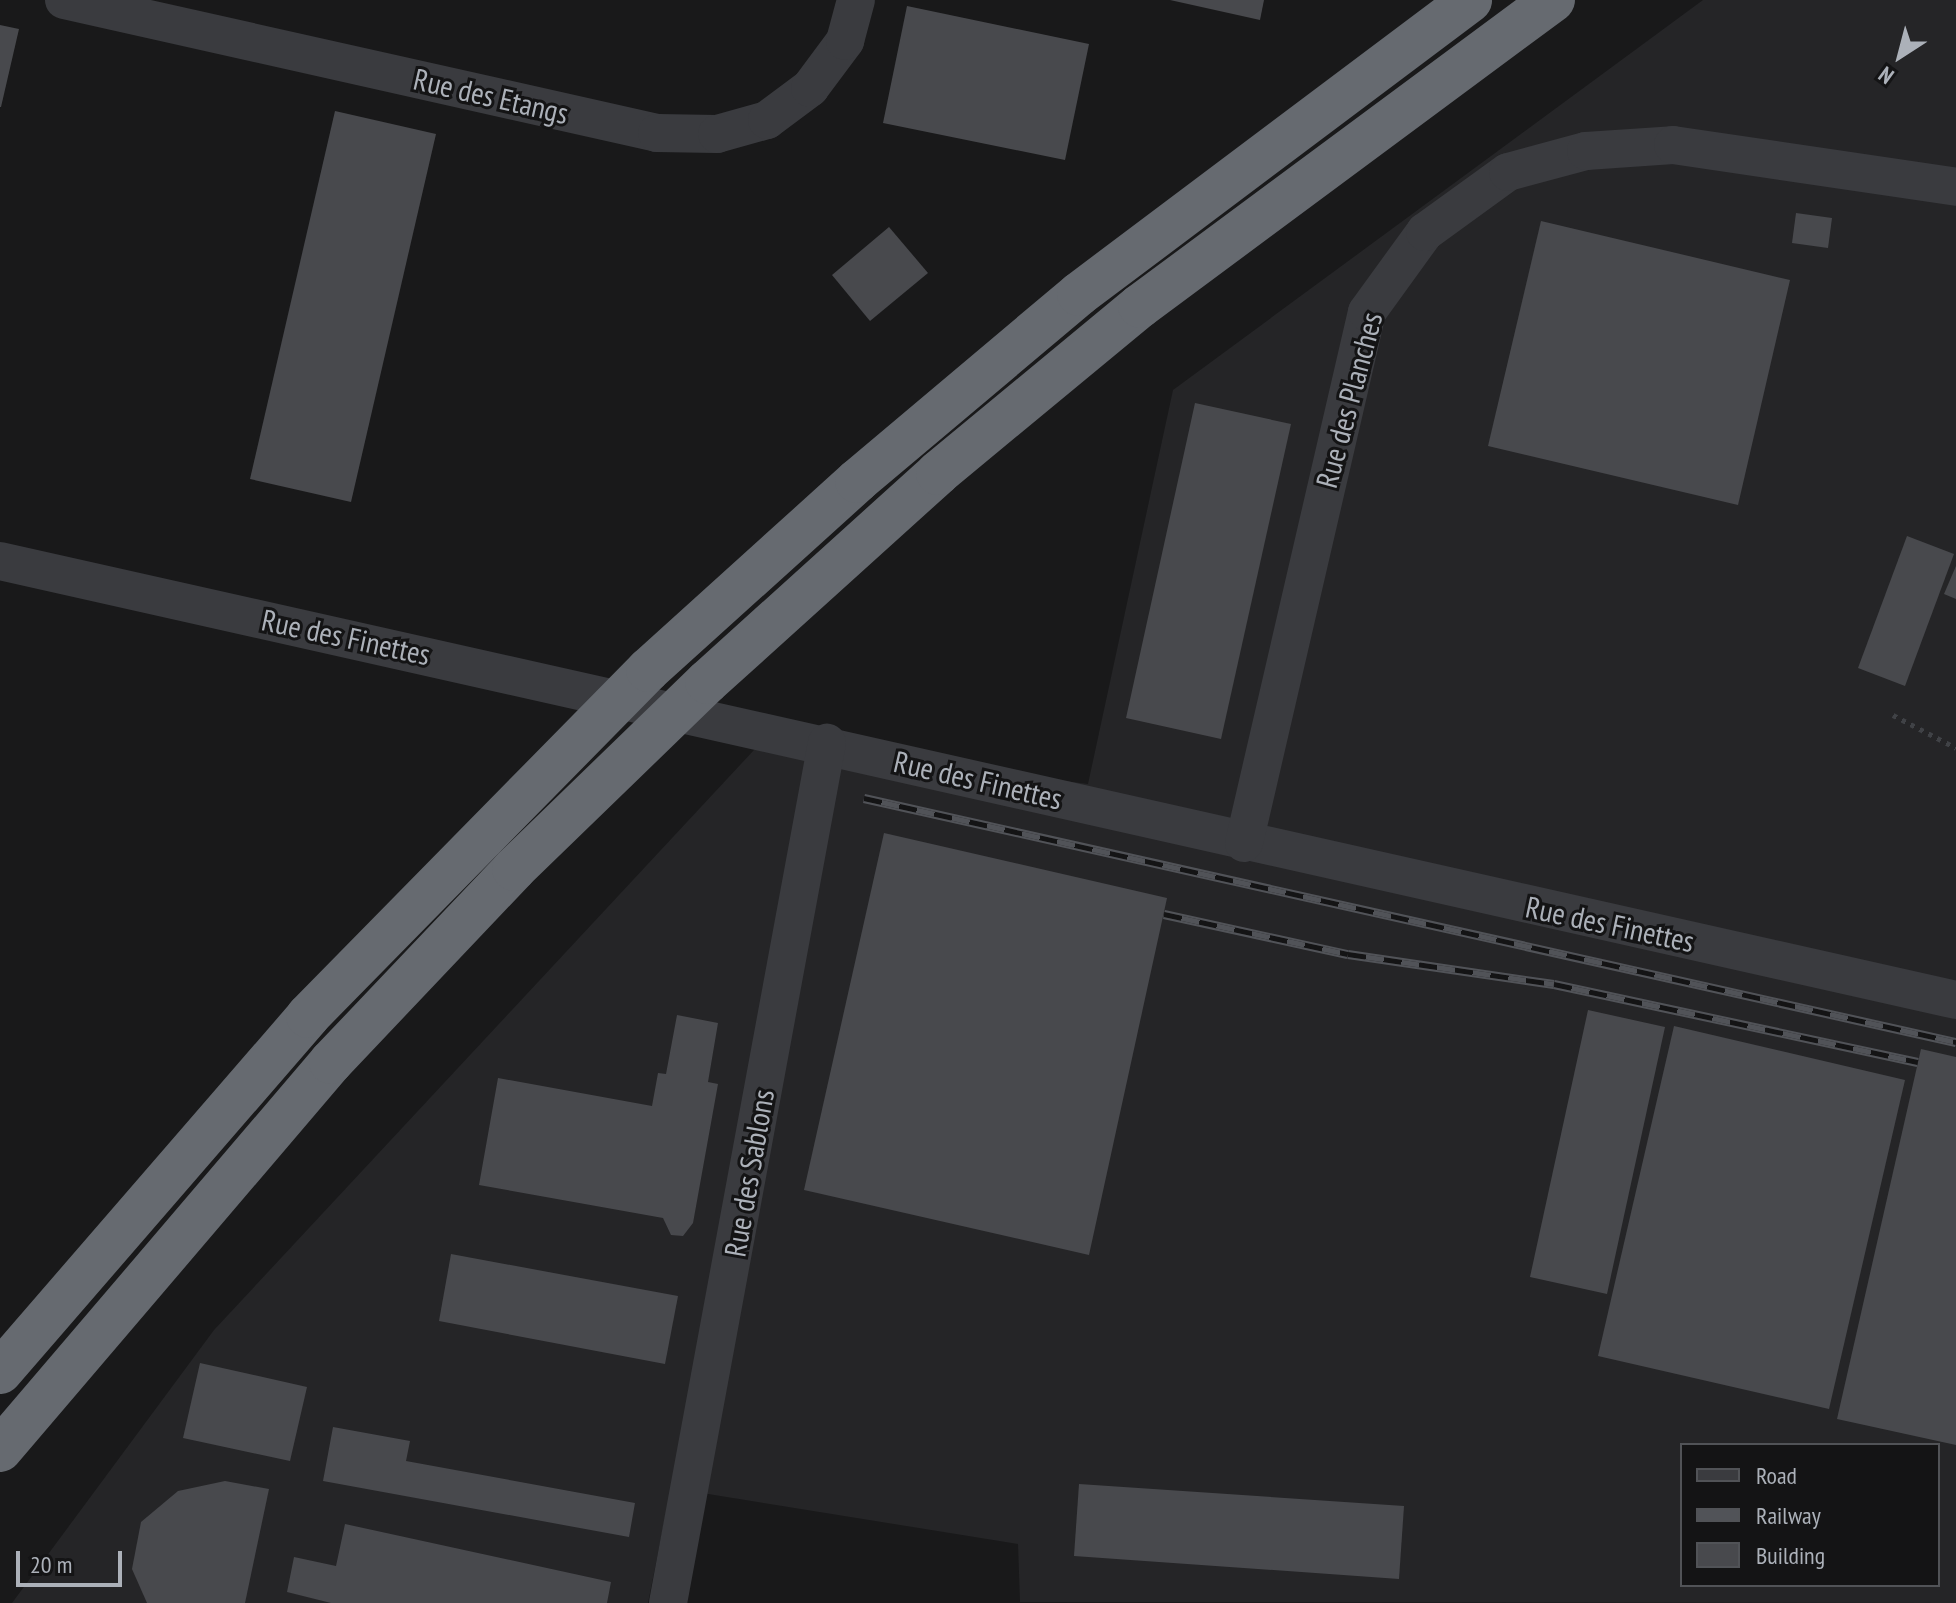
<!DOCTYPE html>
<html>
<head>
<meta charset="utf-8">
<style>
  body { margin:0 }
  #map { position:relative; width:1956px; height:1603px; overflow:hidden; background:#19191a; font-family:"PT Sans Narrow",sans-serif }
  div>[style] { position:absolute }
  .built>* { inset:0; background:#252527 }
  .building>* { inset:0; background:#48494d }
  .path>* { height:5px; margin-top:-2.5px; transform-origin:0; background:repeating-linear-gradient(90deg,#404246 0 4px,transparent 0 10px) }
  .minor>* { height:38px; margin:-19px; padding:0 19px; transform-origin:19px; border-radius:19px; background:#3a3b3f }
  .highway>* { height:44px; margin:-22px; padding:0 22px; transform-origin:22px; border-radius:22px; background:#666a70 }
  .rail>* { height:9px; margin-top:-4.5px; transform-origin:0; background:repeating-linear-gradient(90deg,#141415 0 18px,#515358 0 36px); box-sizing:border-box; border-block:2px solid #515358 }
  span { translate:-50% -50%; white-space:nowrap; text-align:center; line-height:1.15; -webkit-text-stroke:6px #141415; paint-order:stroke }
  .street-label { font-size:30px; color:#acb1b9 }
  .legend { position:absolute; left:1680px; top:1443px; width:260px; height:144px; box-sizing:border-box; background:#141415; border:2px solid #515357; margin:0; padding:10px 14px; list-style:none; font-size:24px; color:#acb1b9 }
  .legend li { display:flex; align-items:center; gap:16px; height:40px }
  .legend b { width:40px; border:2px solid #515357 }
  .north { position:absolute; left:1860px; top:16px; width:80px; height:80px; -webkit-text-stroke:6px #141415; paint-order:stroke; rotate:216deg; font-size:22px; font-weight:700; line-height:32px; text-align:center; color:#acb1b9 }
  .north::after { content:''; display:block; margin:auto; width:28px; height:36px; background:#acb1b9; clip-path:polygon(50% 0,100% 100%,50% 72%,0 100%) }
  .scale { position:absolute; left:16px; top:1551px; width:106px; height:36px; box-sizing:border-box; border:4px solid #acb1b9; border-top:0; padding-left:10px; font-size:24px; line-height:28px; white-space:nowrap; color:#acb1b9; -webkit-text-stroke:6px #141415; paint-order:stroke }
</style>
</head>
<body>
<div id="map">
  <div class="built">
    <div style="clip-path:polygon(evenodd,1703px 0,1956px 0,1956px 1603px,1020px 1602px,1018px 1544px,671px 1488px,648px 1603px,12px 1603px,214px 1330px,754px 750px,807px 747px,1088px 784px,1173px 390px,1703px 0,1682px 1445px,1938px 1445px,1938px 1585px,1682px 1585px,1682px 1445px)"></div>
  </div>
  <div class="building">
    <div style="clip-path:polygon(1170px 0,1264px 0,1260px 20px)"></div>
    <div style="clip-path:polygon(907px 6px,1089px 44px,1065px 160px,883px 123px)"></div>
    <div style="clip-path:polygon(0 25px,19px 29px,1px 107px,0 107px)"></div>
    <div style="clip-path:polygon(335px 111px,436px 134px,351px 502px,250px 479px)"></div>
    <div style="clip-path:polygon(1796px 213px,1832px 218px,1828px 248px,1792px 243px)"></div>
    <div style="clip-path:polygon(1541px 221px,1790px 280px,1738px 505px,1488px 446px)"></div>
    <div style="clip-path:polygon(889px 227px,928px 273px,870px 321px,832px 275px)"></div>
    <div style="clip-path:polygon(1195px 403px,1291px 424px,1221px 739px,1126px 718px)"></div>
    <div style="clip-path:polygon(1907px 536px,1954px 554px,1905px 686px,1858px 668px)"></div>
    <div style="clip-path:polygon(1956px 566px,1956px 599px,1944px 594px)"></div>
    <div style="clip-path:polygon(884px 833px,1167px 898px,1089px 1255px,804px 1190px)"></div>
    <div style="clip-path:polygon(1588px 1010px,1665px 1027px,1607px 1294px,1530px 1277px)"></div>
    <div style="clip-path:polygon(677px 1015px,718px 1023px,708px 1082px,718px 1084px,693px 1223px,683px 1236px,671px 1235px,663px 1218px,479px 1185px,498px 1078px,652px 1106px,658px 1073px,666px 1074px)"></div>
    <div style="clip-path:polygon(1674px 1026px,1905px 1080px,1829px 1409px,1598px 1356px)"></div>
    <div style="clip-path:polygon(1921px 1049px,1956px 1057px,1956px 1445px,1837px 1419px)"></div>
    <div style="clip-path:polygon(451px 1254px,678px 1296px,665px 1364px,439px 1321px)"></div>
    <div style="clip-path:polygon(200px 1363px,307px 1387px,290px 1461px,183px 1438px)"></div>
    <div style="clip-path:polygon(333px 1427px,410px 1441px,406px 1461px,635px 1503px,629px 1537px,323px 1481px)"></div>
    <div style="clip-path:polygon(225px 1481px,269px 1489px,245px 1603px,147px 1603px,132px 1569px,141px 1522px,178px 1491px)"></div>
    <div style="clip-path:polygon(1079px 1484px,1404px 1506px,1399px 1579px,1074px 1556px)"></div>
    <div style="clip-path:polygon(345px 1524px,611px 1582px,607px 1603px,331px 1603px,287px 1592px,294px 1557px,336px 1566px)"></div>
  </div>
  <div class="path">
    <div style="left:1893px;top:715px;width:71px;rotate:27.6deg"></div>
  </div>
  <div class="minor">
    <div style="left:64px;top:0;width:608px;rotate:12.64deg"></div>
    <div style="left:657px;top:133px;width:60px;rotate:1deg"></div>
    <div style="left:717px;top:134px;width:52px;rotate:-15.6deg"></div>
    <div style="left:767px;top:120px;width:54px;rotate:-36.7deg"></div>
    <div style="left:810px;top:88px;width:59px;rotate:-53.3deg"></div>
    <div style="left:845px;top:41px;width:42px;rotate:-75deg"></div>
    <div style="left:0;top:561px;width:2005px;rotate:12.65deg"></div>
    <div style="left:1244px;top:843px;width:545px;rotate:-76.96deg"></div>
    <div style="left:1367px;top:312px;width:99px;rotate:-54.1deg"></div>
    <div style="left:1425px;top:232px;width:102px;rotate:-35.9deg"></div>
    <div style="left:1508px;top:172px;width:81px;rotate:-15.1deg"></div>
    <div style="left:1586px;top:151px;width:87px;rotate:-3.9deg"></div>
    <div style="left:1673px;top:145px;width:286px;rotate:8.4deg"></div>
    <div style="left:668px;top:1603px;width:875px;rotate:-79.53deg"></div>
  </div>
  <div class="highway">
    <div style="left:0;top:1372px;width:471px;rotate:-49.1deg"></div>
    <div style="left:308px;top:1016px;width:485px;rotate:-45.5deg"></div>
    <div style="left:648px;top:670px;width:282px;rotate:-42.1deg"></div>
    <div style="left:857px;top:481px;width:290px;rotate:-40.1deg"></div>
    <div style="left:1079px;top:294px;width:489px;rotate:-36.9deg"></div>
    <div style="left:0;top:1450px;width:510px;rotate:-49.53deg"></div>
    <div style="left:331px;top:1062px;width:266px;rotate:-46.5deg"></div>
    <div style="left:514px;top:869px;width:269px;rotate:-44.1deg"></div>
    <div style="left:707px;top:682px;width:312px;rotate:-42.1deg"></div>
    <div style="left:938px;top:473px;width:262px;rotate:-39.6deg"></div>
    <div style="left:1140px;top:306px;width:514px;rotate:-36.54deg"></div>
  </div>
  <div class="rail">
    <div style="left:864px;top:798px;width:1119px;rotate:12.6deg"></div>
    <div style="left:1164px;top:914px;width:188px;rotate:12.3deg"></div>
    <div style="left:1348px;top:954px;width:208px;rotate:8.3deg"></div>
    <div style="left:1554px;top:984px;width:372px;rotate:12.1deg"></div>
  </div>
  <div class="street-label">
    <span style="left:491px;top:96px;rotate:13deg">Rue des Etangs</span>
    <span style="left:1349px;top:400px;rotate:-75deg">Rue des Planches</span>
    <span style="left:346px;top:637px;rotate:12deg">Rue des Finettes</span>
    <span style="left:978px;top:780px;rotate:13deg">Rue des Finettes</span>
    <span style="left:1610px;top:924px;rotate:12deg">Rue des Finettes</span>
    <span style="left:749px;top:1173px;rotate:-80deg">Rue des Sablons</span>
  </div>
  <ul class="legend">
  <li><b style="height:10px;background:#3a3b3f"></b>Road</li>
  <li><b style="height:10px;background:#515358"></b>Railway</li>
  <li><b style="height:22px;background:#48494d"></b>Building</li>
  </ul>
  <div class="north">N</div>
  <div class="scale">20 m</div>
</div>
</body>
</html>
